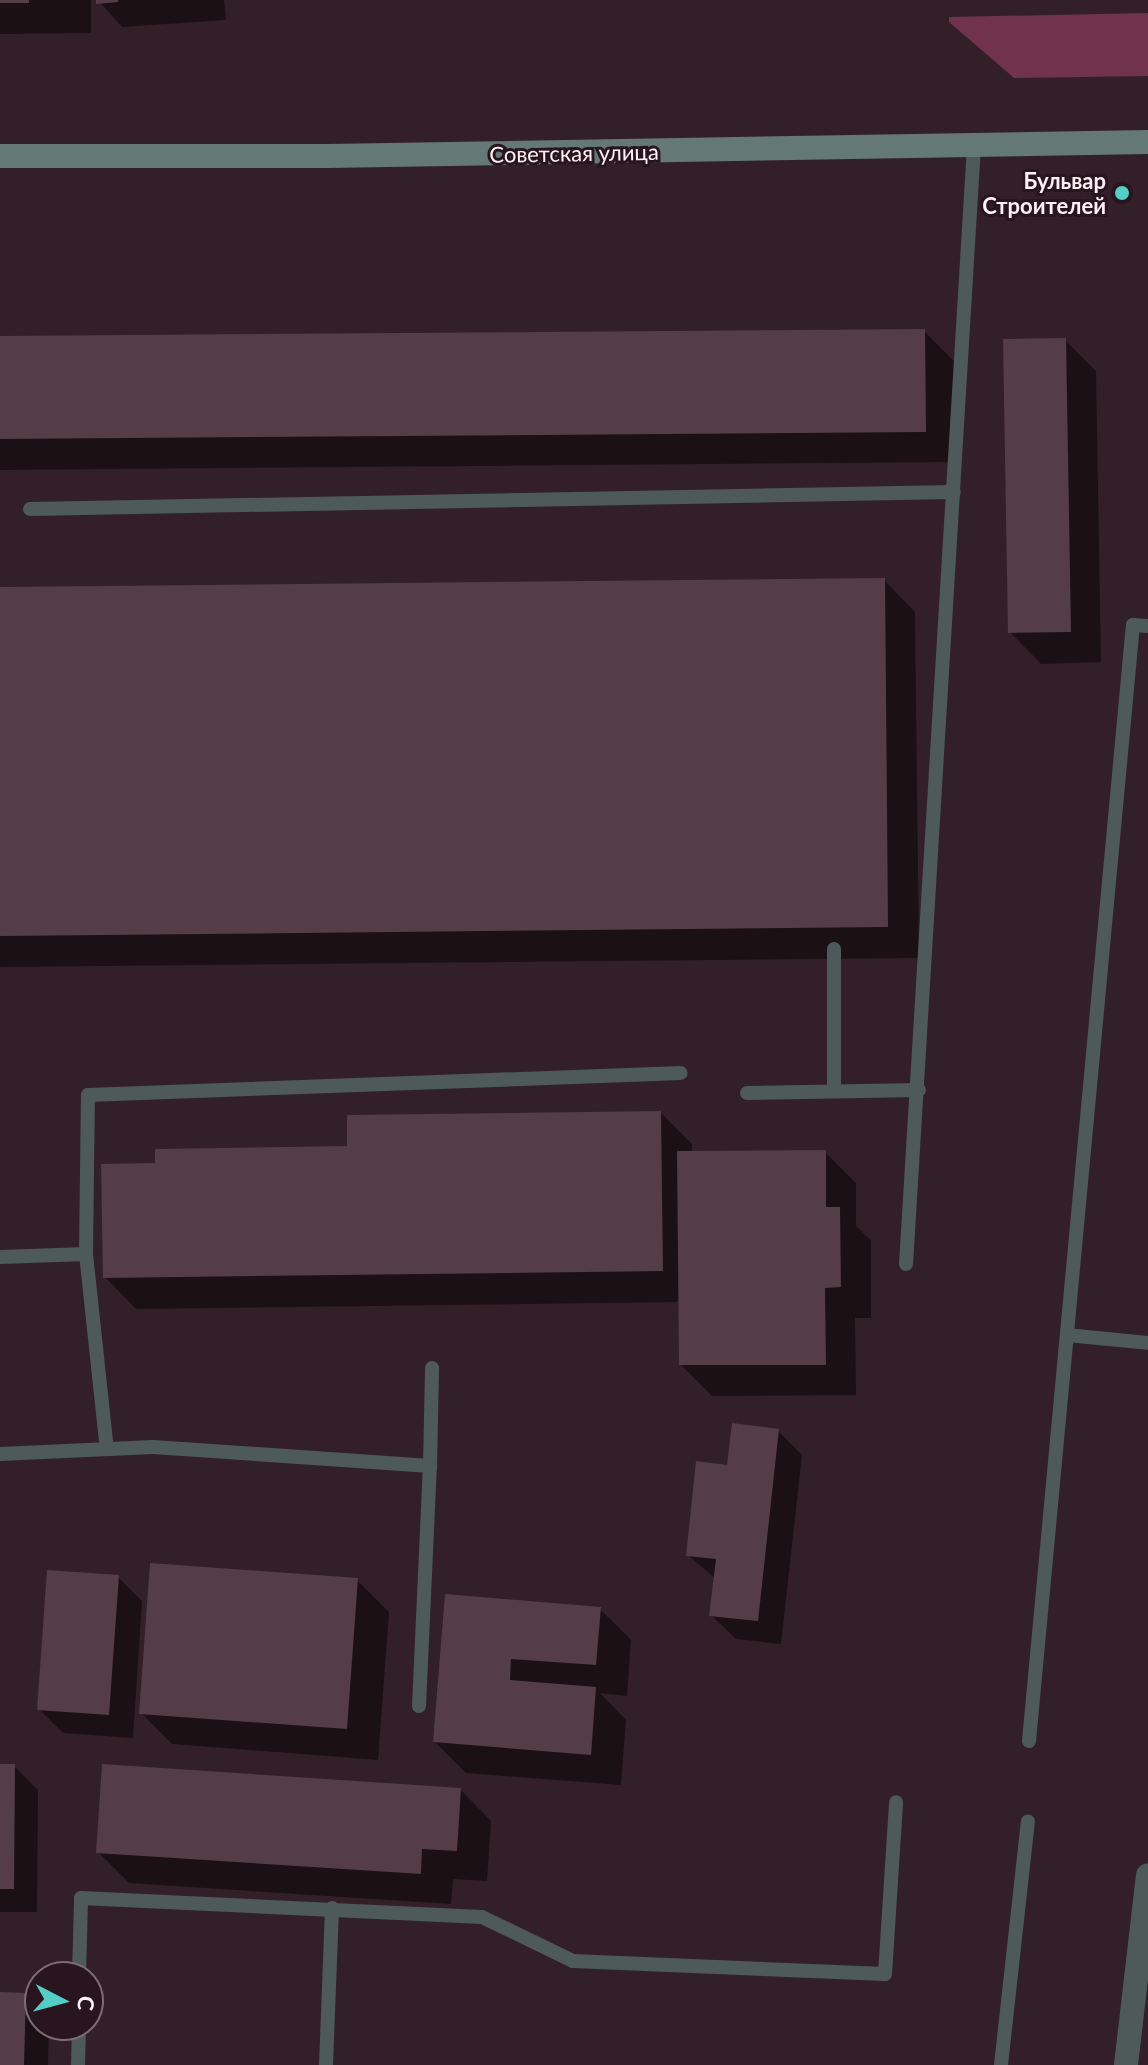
<!DOCTYPE html>
<html>
<head>
<meta charset="utf-8">
<style>
  body { margin:0 }
  #map { position:relative; width:1148px; height:2065px; overflow:hidden; background:#331f27; font-family:Lato,sans-serif }
  div>[style] { position:absolute }
  .green>* { inset:0; background:#70324d }
  .shadow>* { inset:0; background:#0007 }
  .building>* { inset:0; background:#543d46 }
  .service>* { height:14px; margin:-7px; padding:0 7px; transform-origin:7px; border-radius:7px; background:#4e5a59 }
  .minor>* { height:24px; margin:-12px; padding:0 12px; transform-origin:12px; border-radius:12px; background:#4e5a59 }
  .secondary>* { height:24px; margin:-12px; padding:0 12px; transform-origin:12px; border-radius:12px; background:#647876 }
  .dots>* { width:22px; height:22px; translate:-50% -50%; box-sizing:border-box; border:4px solid #29151d; border-radius:50% }
  span { translate:-50% -50%; white-space:nowrap; text-align:center; line-height:1.15; -webkit-text-stroke:6px #29151d; paint-order:stroke }
  .street-label { font-size:22px; color:#fef0f5 }
  .poi-label { font-size:22px; color:#fef0f5; font-weight:700 }
  .right { translate:-100% -50%; text-align:right }
  .north { position:absolute; left:24px; top:1961px; width:80px; height:80px; box-sizing:border-box; background:#29151d; border:2px solid #7e6d73; border-radius:50%; rotate:96deg; font-size:22px; font-weight:700; line-height:32px; text-align:center; color:#fef0f5 }
  .north::after { content:''; display:block; margin:auto; width:28px; height:36px; background:#54cdc6; clip-path:polygon(50% 0,100% 100%,50% 72%,0 100%) }
</style>
</head>
<body>
<div id="map">
  <div class="green">
    <div style="clip-path:polygon(1148px 13px,1148px 76px,1014px 78px,949px 22px,949px 17px)"></div>
  </div>
  <div class="shadow">
    <div style="clip-path:polygon(0 0,91px 0,91px 33px,0 34px)"></div>
    <div style="clip-path:polygon(98px 0,224px 0,226px 20px,122px 27px)"></div>
    <div style="clip-path:polygon(924px 331px,955px 362px,956px 462px,0 470px,0 338px)"></div>
    <div style="clip-path:polygon(1065px 340px,1096px 371px,1101px 662px,1041px 664px,1010px 632px)"></div>
    <div style="clip-path:polygon(884px 580px,915px 612px,919px 958px,0 967px,0 589px)"></div>
    <div style="clip-path:polygon(661px 1113px,692px 1144px,692px 1153px,825px 1152px,856px 1183px,856px 1226px,871px 1240px,871px 1318px,855px 1318px,856px 1395px,712px 1396px,681px 1365px,680px 1302px,136px 1309px,105px 1277px,157px 1165px,349px 1148px)"></div>
    <div style="clip-path:polygon(778px 1431px,802px 1455px,781px 1644px,736px 1639px,711px 1615px,716px 1579px,688px 1555px,729px 1467px)"></div>
    <div style="clip-path:polygon(118px 1577px,142px 1601px,133px 1738px,63px 1733px,39px 1709px)"></div>
    <div style="clip-path:polygon(357px 1580px,389px 1612px,378px 1760px,172px 1744px,141px 1713px)"></div>
    <div style="clip-path:polygon(446px 1596px,600px 1609px,631px 1640px,627px 1696px,600px 1693px,626px 1720px,621px 1785px,466px 1773px,435px 1742px)"></div>
    <div style="clip-path:polygon(0 1766px,14px 1766px,38px 1790px,37px 1912px,0 1912px)"></div>
    <div style="clip-path:polygon(460px 1789px,491px 1821px,487px 1881px,453px 1879px,451px 1904px,129px 1883px,98px 1852px)"></div>
    <div style="clip-path:polygon(0 1994px,25px 1995px,40px 2010px,40px 2025px,49px 2025px,48px 2065px,0 2065px)"></div>
  </div>
  <div class="building">
    <div style="clip-path:polygon(0 0,29px 0,29px 3px,0 3px)"></div>
    <div style="clip-path:polygon(96px 0,118px 0,118px 2px,96px 4px)"></div>
    <div style="clip-path:polygon(925px 329px,926px 432px,0 439px,0 336px)"></div>
    <div style="clip-path:polygon(1066px 338px,1071px 632px,1008px 633px,1003px 339px)"></div>
    <div style="clip-path:polygon(885px 578px,888px 927px,0 936px,0 587px)"></div>
    <div style="clip-path:polygon(661px 1111px,663px 1271px,103px 1278px,101px 1164px,155px 1163px,155px 1149px,347px 1146px,347px 1115px)"></div>
    <div style="clip-path:polygon(826px 1150px,826px 1207px,840px 1207px,841px 1287px,825px 1288px,826px 1365px,679px 1365px,677px 1151px)"></div>
    <div style="clip-path:polygon(732px 1423px,779px 1429px,758px 1621px,709px 1616px,716px 1559px,686px 1556px,696px 1461px,727px 1465px)"></div>
    <div style="clip-path:polygon(150px 1563px,358px 1578px,347px 1729px,139px 1714px)"></div>
    <div style="clip-path:polygon(47px 1570px,119px 1575px,109px 1715px,37px 1710px)"></div>
    <div style="clip-path:polygon(445px 1594px,601px 1607px,596px 1665px,511px 1659px,510px 1680px,596px 1687px,591px 1755px,433px 1742px)"></div>
    <div style="clip-path:polygon(0 1764px,15px 1764px,14px 1889px,0 1889px)"></div>
    <div style="clip-path:polygon(102px 1764px,461px 1788px,457px 1851px,422px 1849px,421px 1874px,96px 1853px)"></div>
    <div style="clip-path:polygon(0 1992px,26px 1993px,24px 2065px,0 2065px)"></div>
  </div>
  <div class="service">
    <div style="left:30px;top:509px;width:924px;rotate:-1.05deg"></div>
    <div style="left:834px;top:1091px;width:142px;rotate:-90deg"></div>
    <div style="left:747px;top:1093px;width:172px;rotate:-1deg"></div>
    <div style="left:86px;top:1254px;width:196px;rotate:83.9deg"></div>
    <div style="left:0;top:1257px;width:86px;rotate:-2deg"></div>
    <div style="left:86px;top:1254px;width:159px;rotate:-89.3deg"></div>
    <div style="left:88px;top:1095px;width:593px;rotate:-2.12deg"></div>
    <div style="left:906px;top:1264px;width:1120px;rotate:-86.52deg"></div>
    <div style="left:1067px;top:1335px;width:81px;rotate:5.6deg"></div>
    <div style="left:0;top:1454px;width:153px;rotate:-2.6deg"></div>
    <div style="left:153px;top:1447px;width:278px;rotate:3.9deg"></div>
    <div style="left:430px;top:1466px;width:98px;rotate:-88.8deg"></div>
    <div style="left:419px;top:1706px;width:240px;rotate:-87.4deg"></div>
    <div style="left:1029px;top:1741px;width:1121px;rotate:-84.68deg"></div>
    <div style="left:1133px;top:625px;width:15px;rotate:4deg"></div>
    <div style="left:79px;top:1977px;width:79px;rotate:-88.5deg"></div>
    <div style="left:81px;top:1898px;width:401px;rotate:2.7deg"></div>
    <div style="left:482px;top:1917px;width:101px;rotate:25.8deg"></div>
    <div style="left:573px;top:1961px;width:312px;rotate:2.4deg"></div>
    <div style="left:885px;top:1974px;width:172px;rotate:-86.3deg"></div>
    <div style="left:78px;top:2065px;width:40px;rotate:-88.6deg"></div>
    <div style="left:326px;top:2065px;width:157px;rotate:-87.8deg"></div>
    <div style="left:1001px;top:2065px;width:245px;rotate:-83.7deg"></div>
  </div>
  <div class="minor">
    <div style="left:1126px;top:2065px;width:191px;rotate:-83.4deg"></div>
  </div>
  <div class="secondary">
    <div style="left:0;top:156px;width:328px"></div>
    <div style="left:328px;top:156px;width:820px;rotate:-0.98deg"></div>
  </div>
  <div class="dots">
    <div style="left:1122px;top:193px;background:#54cdc6"></div>
  </div>
  <div class="street-label">
    <span style="left:574px;top:153px;rotate:-1deg">Советская улица</span>
  </div>
  <div class="poi-label">
    <span class="right" style="left:1106px;top:193px">Бульвар<br>Строителей</span>
  </div>
  <div class="north">С</div>
</div>
</body>
</html>
